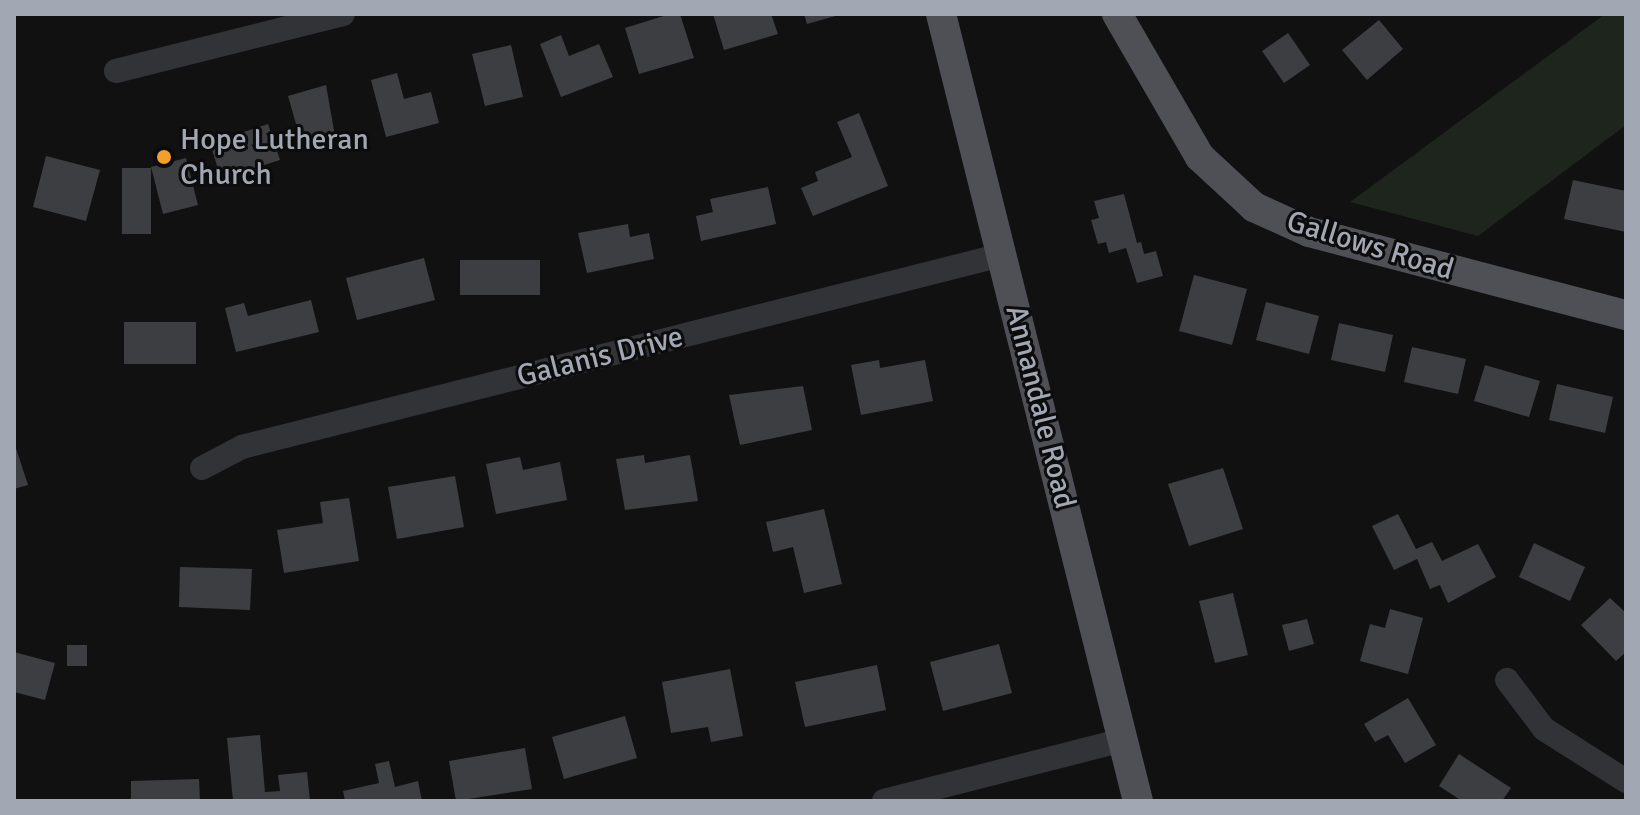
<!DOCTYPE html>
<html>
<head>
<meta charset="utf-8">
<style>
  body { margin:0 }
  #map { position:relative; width:1640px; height:815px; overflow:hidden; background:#111112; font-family:Signika,sans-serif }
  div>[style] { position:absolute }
  .green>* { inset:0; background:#1d251d }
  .building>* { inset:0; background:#3d3e42 }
  .minor>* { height:24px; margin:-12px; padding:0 12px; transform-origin:12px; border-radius:12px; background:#323337 }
  .major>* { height:30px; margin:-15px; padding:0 15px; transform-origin:15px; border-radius:15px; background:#4e5056 }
  .dots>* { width:22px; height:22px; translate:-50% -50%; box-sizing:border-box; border:4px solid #0c0c0d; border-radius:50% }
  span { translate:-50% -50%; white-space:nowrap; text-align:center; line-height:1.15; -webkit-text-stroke:6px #0c0c0d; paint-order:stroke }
  .poi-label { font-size:30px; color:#a2a8b3 }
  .left { translate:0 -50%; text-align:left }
  .street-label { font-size:30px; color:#a2a8b3 }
  .frame { position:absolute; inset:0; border:16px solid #a2a8b3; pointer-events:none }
</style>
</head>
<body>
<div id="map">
  <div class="green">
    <div style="clip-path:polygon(1605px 14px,1626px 14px,1626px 125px,1478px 236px,1350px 202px)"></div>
  </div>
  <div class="building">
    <div style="clip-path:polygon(670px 14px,680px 14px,694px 58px,639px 74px,625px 28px)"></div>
    <div style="clip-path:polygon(713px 14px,771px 14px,778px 34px,724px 50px)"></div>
    <div style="clip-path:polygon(804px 14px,839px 14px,839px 15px,807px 24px)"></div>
    <div style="clip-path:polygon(1379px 20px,1403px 49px,1367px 80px,1342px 50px)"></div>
    <div style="clip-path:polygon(1288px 33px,1310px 65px,1284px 83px,1262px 51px)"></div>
    <div style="clip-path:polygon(561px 35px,569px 56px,599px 44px,613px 77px,561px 97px,540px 44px)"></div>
    <div style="clip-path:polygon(511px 45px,523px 97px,485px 106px,472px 54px)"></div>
    <div style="clip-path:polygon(397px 73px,404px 99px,431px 92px,439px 123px,386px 137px,371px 80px)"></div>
    <div style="clip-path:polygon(326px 85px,335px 136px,302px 145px,288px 96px)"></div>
    <div style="clip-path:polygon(859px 113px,888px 186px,813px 216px,801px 188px,818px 181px,815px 172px,852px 157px,837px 122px)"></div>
    <div style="clip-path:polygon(268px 124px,280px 160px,221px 179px,210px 143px)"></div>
    <div style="clip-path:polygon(46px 156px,100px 170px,86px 221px,33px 207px)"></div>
    <div style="clip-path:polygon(186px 158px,198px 205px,163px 214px,151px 167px)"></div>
    <div style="clip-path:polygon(122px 168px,151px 168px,151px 234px,122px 234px)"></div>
    <div style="clip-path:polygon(1573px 180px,1626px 191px,1626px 232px,1564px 219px)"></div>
    <div style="clip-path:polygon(768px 187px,776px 224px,701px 241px,696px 216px,713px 212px,710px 199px)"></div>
    <div style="clip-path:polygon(1124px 194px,1137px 243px,1141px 242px,1144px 254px,1156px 251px,1163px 276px,1137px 283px,1126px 248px,1109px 253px,1106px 242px,1098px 244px,1091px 220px,1099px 218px,1094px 201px)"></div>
    <div style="clip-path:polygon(628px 224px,630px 237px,649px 233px,654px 259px,587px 273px,578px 233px)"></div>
    <div style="clip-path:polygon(424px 258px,435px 300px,357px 320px,346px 278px)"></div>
    <div style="clip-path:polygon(460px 260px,540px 260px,540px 295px,460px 295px)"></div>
    <div style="clip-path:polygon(1194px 275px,1247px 289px,1232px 345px,1179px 331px)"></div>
    <div style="clip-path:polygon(311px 300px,319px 332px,236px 352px,225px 308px,244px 303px,248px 316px)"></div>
    <div style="clip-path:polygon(1266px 302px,1319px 316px,1309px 354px,1256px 340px)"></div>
    <div style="clip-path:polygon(124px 322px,196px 322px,196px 364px,124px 364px)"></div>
    <div style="clip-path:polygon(1339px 323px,1393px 335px,1385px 372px,1331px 360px)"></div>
    <div style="clip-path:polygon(1412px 347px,1466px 359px,1458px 394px,1404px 382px)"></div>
    <div style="clip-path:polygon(879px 360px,880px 368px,925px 360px,933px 401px,861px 415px,851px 365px)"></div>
    <div style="clip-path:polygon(1485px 365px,1540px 381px,1529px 417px,1474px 401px)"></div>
    <div style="clip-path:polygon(1557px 384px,1613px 397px,1605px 433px,1549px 420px)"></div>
    <div style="clip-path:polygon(803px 386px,812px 430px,740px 445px,729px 395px)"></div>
    <div style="clip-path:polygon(14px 442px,28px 485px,14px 489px)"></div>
    <div style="clip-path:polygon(644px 455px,645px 463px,690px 455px,698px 501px,625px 510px,616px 459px)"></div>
    <div style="clip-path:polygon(520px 457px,523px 470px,560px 462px,567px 500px,496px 514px,486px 464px)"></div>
    <div style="clip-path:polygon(1223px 468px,1243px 529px,1189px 546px,1168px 484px)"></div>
    <div style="clip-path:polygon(455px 476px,464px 527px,397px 539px,388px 487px)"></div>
    <div style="clip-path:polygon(349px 498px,359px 561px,284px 573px,277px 530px,323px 523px,320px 502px)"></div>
    <div style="clip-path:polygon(824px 509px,842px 584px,804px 593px,793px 547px,773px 552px,766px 522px)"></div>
    <div style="clip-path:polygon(1398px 514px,1416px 549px,1432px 542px,1442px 561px,1478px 544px,1496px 577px,1448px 603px,1440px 585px,1430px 589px,1417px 559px,1394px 570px,1372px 526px)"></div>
    <div style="clip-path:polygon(1534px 543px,1585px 567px,1570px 601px,1519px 577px)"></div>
    <div style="clip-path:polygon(180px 567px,252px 569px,250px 610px,179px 607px)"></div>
    <div style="clip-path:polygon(1233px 593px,1248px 655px,1215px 663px,1199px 601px)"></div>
    <div style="clip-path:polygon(1610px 598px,1626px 613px,1626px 652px,1616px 661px,1581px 625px)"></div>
    <div style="clip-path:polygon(1390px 609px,1423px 618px,1408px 674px,1360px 661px,1370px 624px,1385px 628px)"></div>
    <div style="clip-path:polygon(1307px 619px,1314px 644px,1289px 651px,1282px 625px)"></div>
    <div style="clip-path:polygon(999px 644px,1012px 693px,943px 711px,930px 662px)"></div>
    <div style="clip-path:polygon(67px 645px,87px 645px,87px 666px,67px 666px)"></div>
    <div style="clip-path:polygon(14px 652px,55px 663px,45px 700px,14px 692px)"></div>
    <div style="clip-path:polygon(877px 665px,886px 710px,805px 727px,795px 682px)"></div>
    <div style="clip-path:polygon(730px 669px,743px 736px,711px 742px,708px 727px,671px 733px,662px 682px)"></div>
    <div style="clip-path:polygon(1408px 698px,1436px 745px,1405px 763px,1388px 735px,1375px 742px,1364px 724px)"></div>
    <div style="clip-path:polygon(625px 716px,637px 758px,564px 779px,552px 737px)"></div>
    <div style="clip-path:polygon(260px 735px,265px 792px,280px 791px,278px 775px,307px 772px,310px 801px,233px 801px,227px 738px)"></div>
    <div style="clip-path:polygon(525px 748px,532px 789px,456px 801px,449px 761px)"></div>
    <div style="clip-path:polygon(1459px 754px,1511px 788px,1502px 801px,1462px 801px,1439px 786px)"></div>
    <div style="clip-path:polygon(389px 761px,395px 787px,418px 781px,422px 801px,345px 801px,343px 791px,379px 783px,375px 764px)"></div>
    <div style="clip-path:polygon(199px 779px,200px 801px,131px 801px,131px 781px)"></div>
  </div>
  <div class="minor">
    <div style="left:116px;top:71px;width:234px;rotate:-14.1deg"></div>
    <div style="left:202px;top:468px;width:45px;rotate:-27.7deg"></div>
    <div style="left:242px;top:447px;width:784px;rotate:-14.18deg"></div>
    <div style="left:1507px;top:680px;width:61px;rotate:52.9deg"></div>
    <div style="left:1544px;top:729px;width:97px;rotate:32.4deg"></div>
    <div style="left:884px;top:801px;width:247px;rotate:-14.3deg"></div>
  </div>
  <div class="major">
    <div style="left:941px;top:14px;width:811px;rotate:75.95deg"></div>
    <div style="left:1117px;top:14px;width:165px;rotate:59.9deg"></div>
    <div style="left:1200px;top:157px;width:74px;rotate:42.8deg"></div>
    <div style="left:1254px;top:207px;width:60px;rotate:24.4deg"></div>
    <div style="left:1309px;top:232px;width:328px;rotate:14.7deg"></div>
  </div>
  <div class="dots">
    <div style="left:164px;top:157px;background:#f1a02a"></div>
  </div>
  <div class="poi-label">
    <span class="left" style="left:180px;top:157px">Hope Lutheran<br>Church</span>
  </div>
  <div class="street-label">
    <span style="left:1370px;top:246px;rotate:17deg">Gallows Road</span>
    <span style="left:600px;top:357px;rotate:-14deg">Galanis Drive</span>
    <span style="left:1040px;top:407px;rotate:76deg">Annandale Road</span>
  </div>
  <div class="frame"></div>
</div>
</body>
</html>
